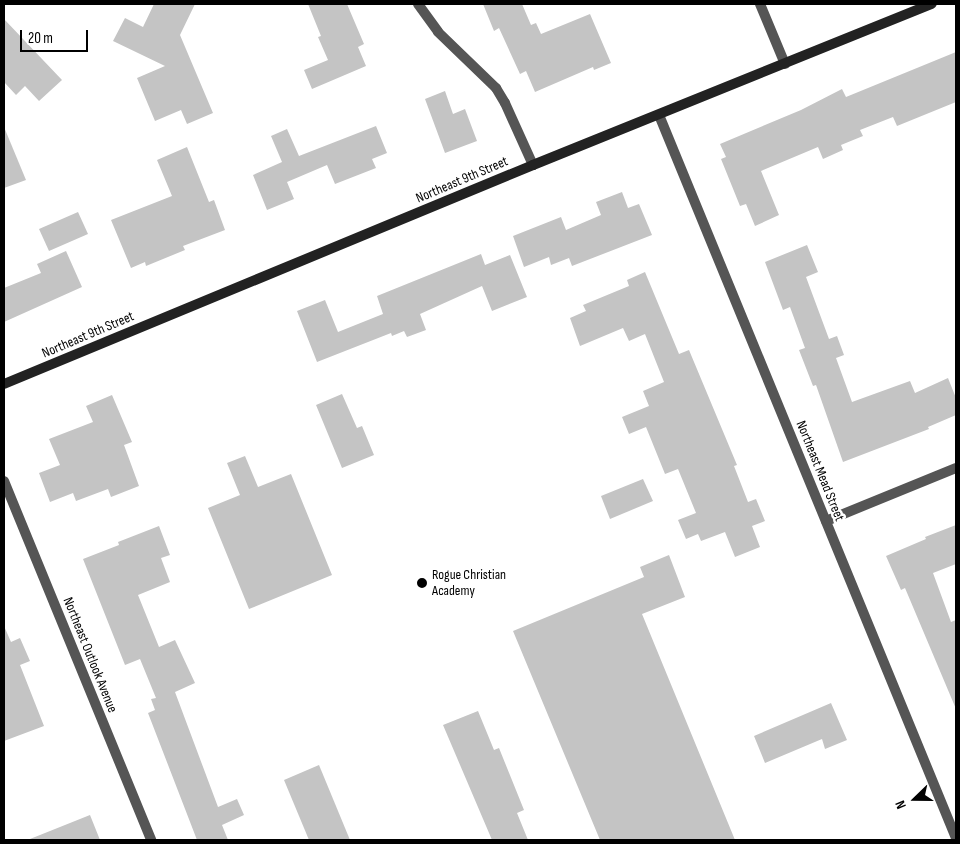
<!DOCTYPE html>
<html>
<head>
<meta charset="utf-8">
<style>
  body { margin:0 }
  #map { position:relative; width:960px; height:844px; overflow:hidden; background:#fff; font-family:"Sofia Sans Condensed",sans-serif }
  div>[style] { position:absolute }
  .building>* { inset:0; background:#c4c4c4 }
  .street>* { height:10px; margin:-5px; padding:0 5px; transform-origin:5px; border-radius:5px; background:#555 }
  .secondary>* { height:10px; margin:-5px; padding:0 5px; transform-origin:5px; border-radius:5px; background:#222 }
  .dots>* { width:14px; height:14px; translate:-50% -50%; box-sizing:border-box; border:2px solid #fff; border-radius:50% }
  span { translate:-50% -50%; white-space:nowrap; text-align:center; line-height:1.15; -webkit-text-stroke:5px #fff; paint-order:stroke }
  .street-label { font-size:14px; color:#000 }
  .poi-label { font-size:14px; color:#000 }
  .left { translate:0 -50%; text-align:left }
  .frame { position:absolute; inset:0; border:5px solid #000; pointer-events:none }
  .north { position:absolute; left:890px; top:774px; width:50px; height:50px; -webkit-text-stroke:4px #fff; paint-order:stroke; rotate:248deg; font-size:14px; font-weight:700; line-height:20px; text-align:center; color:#000 }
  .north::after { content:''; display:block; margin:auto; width:18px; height:22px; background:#000; clip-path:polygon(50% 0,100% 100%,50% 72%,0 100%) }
  .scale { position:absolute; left:20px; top:30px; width:68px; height:22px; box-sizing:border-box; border:2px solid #000; border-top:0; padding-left:6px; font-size:15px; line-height:18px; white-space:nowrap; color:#000; -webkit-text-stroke:4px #fff; paint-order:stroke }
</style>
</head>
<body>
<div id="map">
  <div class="building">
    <div style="clip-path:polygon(154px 4px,195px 4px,180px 35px,213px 113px,187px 124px,181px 110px,155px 121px,137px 78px,165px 66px,113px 41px,125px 18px,143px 27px)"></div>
    <div style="clip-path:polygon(308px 4px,347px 4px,364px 44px,358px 47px,366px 66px,312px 89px,304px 70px,328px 60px,318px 37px,321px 36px)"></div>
    <div style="clip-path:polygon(483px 4px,522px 4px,531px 25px,536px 23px,541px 34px,590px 14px,611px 63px,594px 70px,593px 67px,535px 92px,526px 71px,520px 74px,499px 28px,494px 31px)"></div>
    <div style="clip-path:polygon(4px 19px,62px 80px,39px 101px,25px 86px,16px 95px,4px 82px)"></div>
    <div style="clip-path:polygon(956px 52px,956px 102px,897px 126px,893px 117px,860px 130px,863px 136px,841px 145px,843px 150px,823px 159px,818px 147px,761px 171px,779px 215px,755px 226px,746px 204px,740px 206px,721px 159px,726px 157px,720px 144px,801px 110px,842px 89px,846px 97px)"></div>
    <div style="clip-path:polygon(445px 91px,453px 114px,465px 109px,477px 141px,445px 153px,425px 99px)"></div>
    <div style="clip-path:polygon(376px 126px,387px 153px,372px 159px,376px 168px,335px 184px,327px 165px,287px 182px,294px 199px,267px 210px,253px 175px,282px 162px,271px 136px,287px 129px,299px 156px)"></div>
    <div style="clip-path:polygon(4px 127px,26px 180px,4px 188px)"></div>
    <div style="clip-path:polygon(187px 147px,209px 202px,214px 200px,225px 230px,183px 246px,185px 250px,146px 266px,145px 262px,131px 268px,111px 220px,172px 196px,157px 160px)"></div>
    <div style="clip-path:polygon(622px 192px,628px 208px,639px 204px,652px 235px,572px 266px,569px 258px,551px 265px,549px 257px,524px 267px,513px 236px,561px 217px,566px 230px,601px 215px,596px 202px)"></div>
    <div style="clip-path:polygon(78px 212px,88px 234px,49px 251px,39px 229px)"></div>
    <div style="clip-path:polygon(807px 245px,818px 272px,806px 277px,829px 339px,837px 336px,844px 355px,836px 358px,852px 402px,910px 381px,915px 393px,948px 378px,956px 398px,956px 415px,928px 427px,929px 429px,843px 462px,816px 385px,813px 386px,799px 350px,805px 348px,790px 307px,783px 310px,765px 262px)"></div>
    <div style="clip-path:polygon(66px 251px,82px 287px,4px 322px,4px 288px,41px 273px,37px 264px)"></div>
    <div style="clip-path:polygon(481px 254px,485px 265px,510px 255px,527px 297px,492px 311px,482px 286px,420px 314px,426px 330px,407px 337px,404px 331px,392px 336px,391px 333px,317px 362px,297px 311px,325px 300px,338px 332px,383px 314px,377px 296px)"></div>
    <div style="clip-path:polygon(645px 272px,679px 354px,689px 350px,737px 465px,734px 466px,748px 502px,756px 499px,765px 521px,752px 526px,760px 547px,735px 557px,725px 532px,701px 541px,698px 534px,686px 539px,678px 520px,696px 513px,678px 469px,665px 474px,646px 427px,629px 434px,622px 417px,649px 406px,643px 391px,664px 382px,645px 334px,629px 341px,623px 328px,580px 346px,570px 318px,586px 311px,583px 305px,629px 286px,627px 280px)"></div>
    <div style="clip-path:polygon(342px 394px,357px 428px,362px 426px,374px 455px,342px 468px,316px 405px)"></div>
    <div style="clip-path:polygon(112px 395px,132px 442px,124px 445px,139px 486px,111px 497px,108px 489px,76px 501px,73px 493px,50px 502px,39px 473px,60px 465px,49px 439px,93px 422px,86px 406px)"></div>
    <div style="clip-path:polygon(245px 456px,258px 487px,291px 474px,332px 575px,249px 609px,208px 508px,240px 495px,227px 463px)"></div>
    <div style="clip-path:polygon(643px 479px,653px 501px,610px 519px,601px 496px)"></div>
    <div style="clip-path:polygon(956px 525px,956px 564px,933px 573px,951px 622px,956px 620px,956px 709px,905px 588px,901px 590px,886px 556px,926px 539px,925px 537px)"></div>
    <div style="clip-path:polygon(159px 526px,170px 555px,161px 558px,170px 582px,138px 595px,159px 647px,175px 640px,195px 683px,175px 692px,218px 807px,237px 799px,244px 815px,222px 825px,228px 840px,197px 840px,148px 713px,155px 710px,151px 699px,156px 698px,140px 659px,125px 665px,83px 559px,119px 545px,118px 542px)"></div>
    <div style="clip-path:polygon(669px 555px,685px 597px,642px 614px,735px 840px,600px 840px,513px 631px,644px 577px,640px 567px)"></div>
    <div style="clip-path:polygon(4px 626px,11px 642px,20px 638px,30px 661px,20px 665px,44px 726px,4px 741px)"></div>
    <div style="clip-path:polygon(831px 703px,847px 740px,825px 749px,822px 739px,765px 763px,754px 736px)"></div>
    <div style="clip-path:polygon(478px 711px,494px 750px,499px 748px,524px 810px,517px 813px,528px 840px,492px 840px,443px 725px)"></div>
    <div style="clip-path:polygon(319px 765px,350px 840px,309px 840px,284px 780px)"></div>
    <div style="clip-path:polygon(90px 815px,100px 840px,31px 840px,30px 839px)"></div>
  </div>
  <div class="street">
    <div style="left:418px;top:4px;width:34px;rotate:54deg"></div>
    <div style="left:438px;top:32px;width:81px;rotate:44deg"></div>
    <div style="left:496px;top:88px;width:17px;rotate:59deg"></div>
    <div style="left:505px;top:103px;width:68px;rotate:65.7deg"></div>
    <div style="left:760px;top:4px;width:65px;rotate:67.4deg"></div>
    <div style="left:659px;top:115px;width:782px;rotate:67.67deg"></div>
    <div style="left:4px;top:481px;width:388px;rotate:67.7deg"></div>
    <div style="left:826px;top:521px;width:140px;rotate:-22.2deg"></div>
  </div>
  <div class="secondary">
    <div style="left:4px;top:384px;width:573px;rotate:-22.49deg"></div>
    <div style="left:533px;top:165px;width:430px;rotate:-22deg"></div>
  </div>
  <div class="dots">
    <div style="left:422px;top:583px;background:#000"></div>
  </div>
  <div class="street-label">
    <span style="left:462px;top:180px;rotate:-23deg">Northeast 9th Street</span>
    <span style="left:88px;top:335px;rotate:-23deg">Northeast 9th Street</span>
    <span style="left:820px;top:471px;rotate:68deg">Northeast Mead Street</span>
    <span style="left:90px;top:655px;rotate:68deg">Northeast Outlook Avenue</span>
  </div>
  <div class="poi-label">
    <span class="left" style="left:432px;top:583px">Rogue Christian<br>Academy</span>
  </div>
  <div class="frame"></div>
  <div class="north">N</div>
  <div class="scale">20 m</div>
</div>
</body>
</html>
